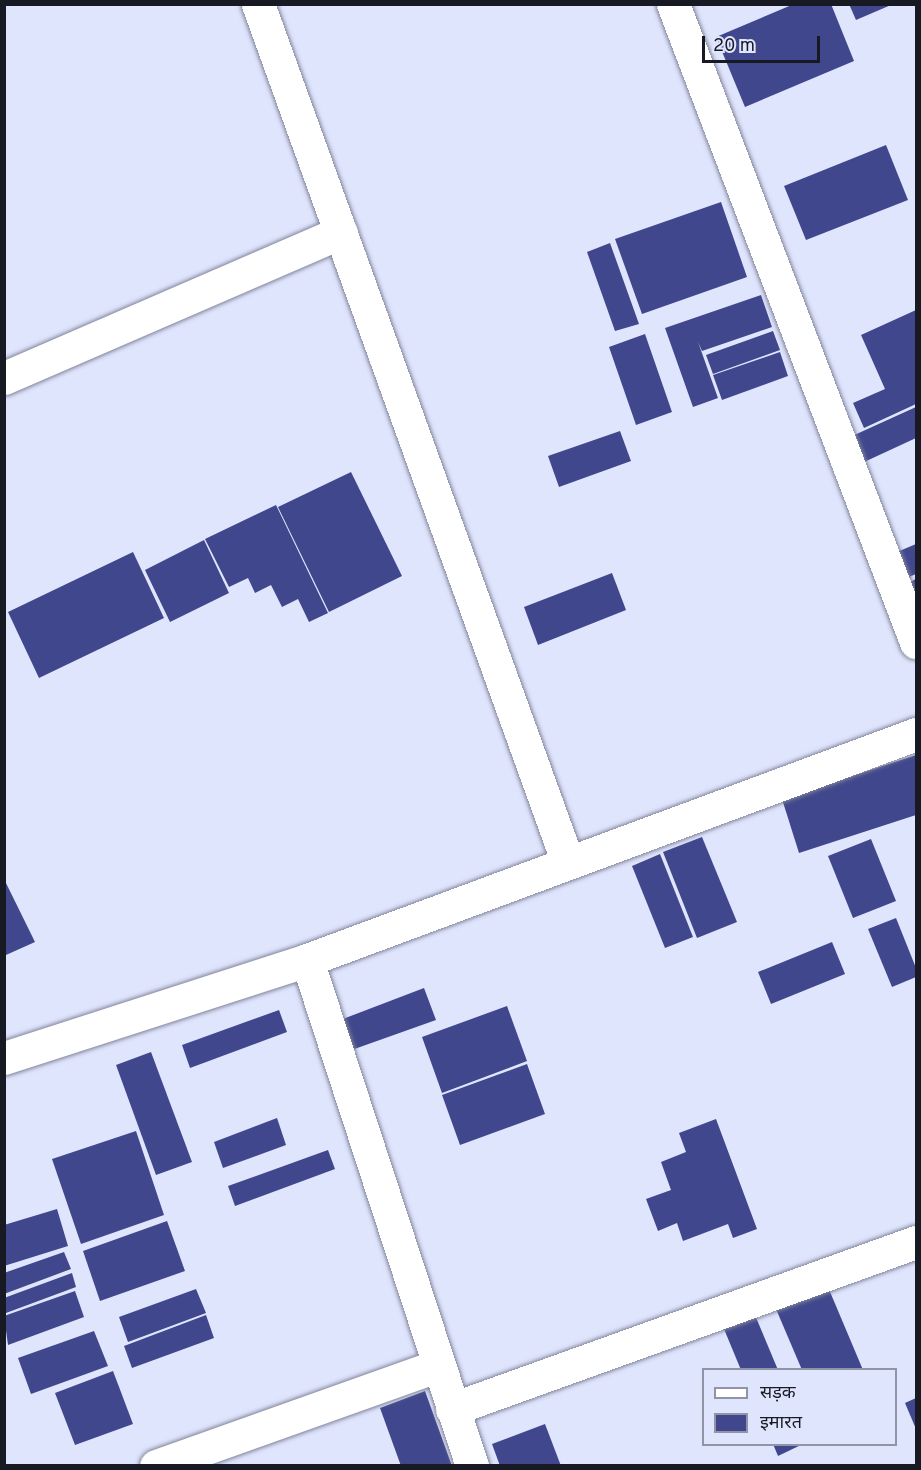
<!DOCTYPE html>
<html>
<head>
<meta charset="utf-8">
<style>
  body { margin:0 }
  #map { position:relative; width:921px; height:1470px; overflow:hidden; background:#e0e5fe; font-family:Overpass,"Noto Sans Devanagari",sans-serif }
  div>[style] { position:absolute }
  .building>* { inset:0; background:#40478c }
  .roads { filter:drop-shadow(0 0 2px #80859b) drop-shadow(0 0 2px #80859b) }
  .street>* { height:33px; margin:-16.5px; padding:0 16.5px; transform-origin:16.5px; border-radius:16.5px; background:#fff }
  span { translate:-50% -50%; white-space:nowrap; text-align:center; line-height:1.15; -webkit-text-stroke:6px #e0e5fe; paint-order:stroke }
  .frame { position:absolute; inset:0; border:6px solid #181a23; pointer-events:none }
  .legend { position:absolute; left:702px; top:1368px; width:195px; height:78px; box-sizing:border-box; background:#e0e5fe; border:2px solid #9094a6; margin:0; padding:8px 10px; list-style:none; font-size:18px; color:#181a23 }
  .legend li { display:flex; align-items:center; gap:12px; height:30px }
  .legend b { width:30px; border:2px solid #9094a6 }
  .scale { position:absolute; left:702px; top:36px; width:118px; height:27px; box-sizing:border-box; border:3px solid #181a23; border-top:0; padding-left:8px; font-size:18px; line-height:21px; white-space:nowrap; color:#181a23; -webkit-text-stroke:4px #e0e5fe; paint-order:stroke }
</style>
</head>
<body>
<div id="map">
  <div class="building">
    <div style="clip-path:polygon(794px 4px,831px 4px,854px 61px,745px 107px,716px 37px)"></div>
    <div style="clip-path:polygon(849px 4px,891px 4px,891px 5px,856px 20px)"></div>
    <div style="clip-path:polygon(886px 145px,908px 200px,806px 240px,784px 186px)"></div>
    <div style="clip-path:polygon(721px 202px,747px 277px,642px 314px,615px 239px)"></div>
    <div style="clip-path:polygon(610px 243px,639px 324px,615px 331px,587px 252px)"></div>
    <div style="clip-path:polygon(761px 295px,772px 327px,702px 351px,698px 342px,718px 398px,693px 407px,665px 328px)"></div>
    <div style="clip-path:polygon(916px 310px,916px 404px,864px 428px,853px 403px,885px 389px,861px 335px)"></div>
    <div style="clip-path:polygon(773px 331px,780px 350px,713px 374px,706px 355px)"></div>
    <div style="clip-path:polygon(645px 334px,672px 412px,636px 425px,609px 347px)"></div>
    <div style="clip-path:polygon(780px 352px,788px 376px,722px 400px,713px 375px)"></div>
    <div style="clip-path:polygon(916px 407px,916px 438px,862px 463px,850px 437px)"></div>
    <div style="clip-path:polygon(620px 431px,631px 461px,559px 487px,548px 456px)"></div>
    <div style="clip-path:polygon(351px 472px,402px 576px,329px 612px,278px 507px)"></div>
    <div style="clip-path:polygon(276px 505px,328px 613px,309px 622px,298px 599px,282px 607px,271px 585px,255px 593px,248px 578px,229px 587px,205px 539px)"></div>
    <div style="clip-path:polygon(204px 540px,229px 593px,170px 622px,145px 570px)"></div>
    <div style="clip-path:polygon(916px 544px,916px 574px,909px 577px,897px 552px)"></div>
    <div style="clip-path:polygon(133px 552px,164px 618px,39px 678px,8px 612px)"></div>
    <div style="clip-path:polygon(612px 573px,626px 610px,538px 645px,524px 607px)"></div>
    <div style="clip-path:polygon(916px 579px,916px 596px,910px 582px)"></div>
    <div style="clip-path:polygon(916px 755px,916px 815px,799px 853px,782px 799px)"></div>
    <div style="clip-path:polygon(702px 837px,737px 922px,697px 938px,663px 852px)"></div>
    <div style="clip-path:polygon(871px 839px,896px 901px,853px 918px,828px 856px)"></div>
    <div style="clip-path:polygon(660px 854px,693px 937px,665px 948px,632px 866px)"></div>
    <div style="clip-path:polygon(4px 879px,35px 942px,6px 955px,4px 952px)"></div>
    <div style="clip-path:polygon(896px 918px,916px 968px,916px 977px,892px 987px,868px 929px)"></div>
    <div style="clip-path:polygon(832px 942px,845px 974px,771px 1004px,758px 972px)"></div>
    <div style="clip-path:polygon(424px 988px,436px 1020px,346px 1052px,335px 1022px)"></div>
    <div style="clip-path:polygon(507px 1006px,527px 1061px,442px 1093px,422px 1037px)"></div>
    <div style="clip-path:polygon(279px 1010px,287px 1032px,190px 1068px,182px 1045px)"></div>
    <div style="clip-path:polygon(151px 1052px,192px 1162px,156px 1175px,116px 1065px)"></div>
    <div style="clip-path:polygon(527px 1064px,545px 1114px,460px 1145px,442px 1095px)"></div>
    <div style="clip-path:polygon(277px 1118px,286px 1145px,223px 1168px,214px 1142px)"></div>
    <div style="clip-path:polygon(716px 1119px,757px 1229px,733px 1238px,728px 1224px,683px 1241px,677px 1223px,658px 1231px,646px 1199px,671px 1190px,661px 1162px,686px 1152px,679px 1133px)"></div>
    <div style="clip-path:polygon(136px 1131px,164px 1215px,81px 1244px,52px 1159px)"></div>
    <div style="clip-path:polygon(328px 1150px,335px 1169px,235px 1206px,228px 1186px)"></div>
    <div style="clip-path:polygon(57px 1209px,68px 1246px,4px 1266px,4px 1225px)"></div>
    <div style="clip-path:polygon(167px 1221px,185px 1271px,100px 1301px,83px 1251px)"></div>
    <div style="clip-path:polygon(64px 1252px,71px 1269px,4px 1294px,4px 1273px)"></div>
    <div style="clip-path:polygon(72px 1273px,76px 1287px,6px 1313px,4px 1298px)"></div>
    <div style="clip-path:polygon(828px 1287px,863px 1370px,802px 1370px,776px 1309px)"></div>
    <div style="clip-path:polygon(196px 1289px,206px 1313px,128px 1342px,119px 1317px)"></div>
    <div style="clip-path:polygon(75px 1291px,84px 1317px,8px 1345px,4px 1316px)"></div>
    <div style="clip-path:polygon(206px 1315px,214px 1338px,132px 1368px,124px 1346px)"></div>
    <div style="clip-path:polygon(755px 1315px,778px 1370px,741px 1370px,724px 1329px)"></div>
    <div style="clip-path:polygon(94px 1331px,108px 1366px,31px 1394px,18px 1358px)"></div>
    <div style="clip-path:polygon(113px 1371px,133px 1424px,75px 1445px,55px 1393px)"></div>
    <div style="clip-path:polygon(425px 1391px,452px 1466px,401px 1466px,380px 1408px)"></div>
    <div style="clip-path:polygon(916px 1398px,916px 1429px,905px 1403px)"></div>
    <div style="clip-path:polygon(545px 1424px,561px 1466px,500px 1466px,492px 1444px)"></div>
    <div style="clip-path:polygon(773px 1444px,803px 1444px,778px 1456px)"></div>
  </div>
  <div class="roads">
    <div class="street">
      <div style="left:258px;top:4px;width:913px;rotate:70.16deg"></div>
      <div style="left:673px;top:4px;width:683px;rotate:69.15deg"></div>
      <div style="left:4px;top:378px;width:367px;rotate:-23.4deg"></div>
      <div style="left:4px;top:1058px;width:318px;rotate:-17.9deg"></div>
      <div style="left:452px;top:1409px;width:493px;rotate:-19.8deg"></div>
      <div style="left:156px;top:1466px;width:300px;rotate:-19.6deg"></div>
      <div style="left:472px;top:1466px;width:532px;rotate:-108.06deg"></div>
      <div style="left:307px;top:960px;width:650px;rotate:-20.36deg"></div>
    </div>
  </div>
  <div class="frame"></div>
  <ul class="legend">
  <li><b style="height:8px;background:#fff"></b>सड़क</li>
  <li><b style="height:16px;background:#40478c"></b>इमारत</li>
  </ul>
  <div class="scale">20 m</div>
</div>
</body>
</html>
